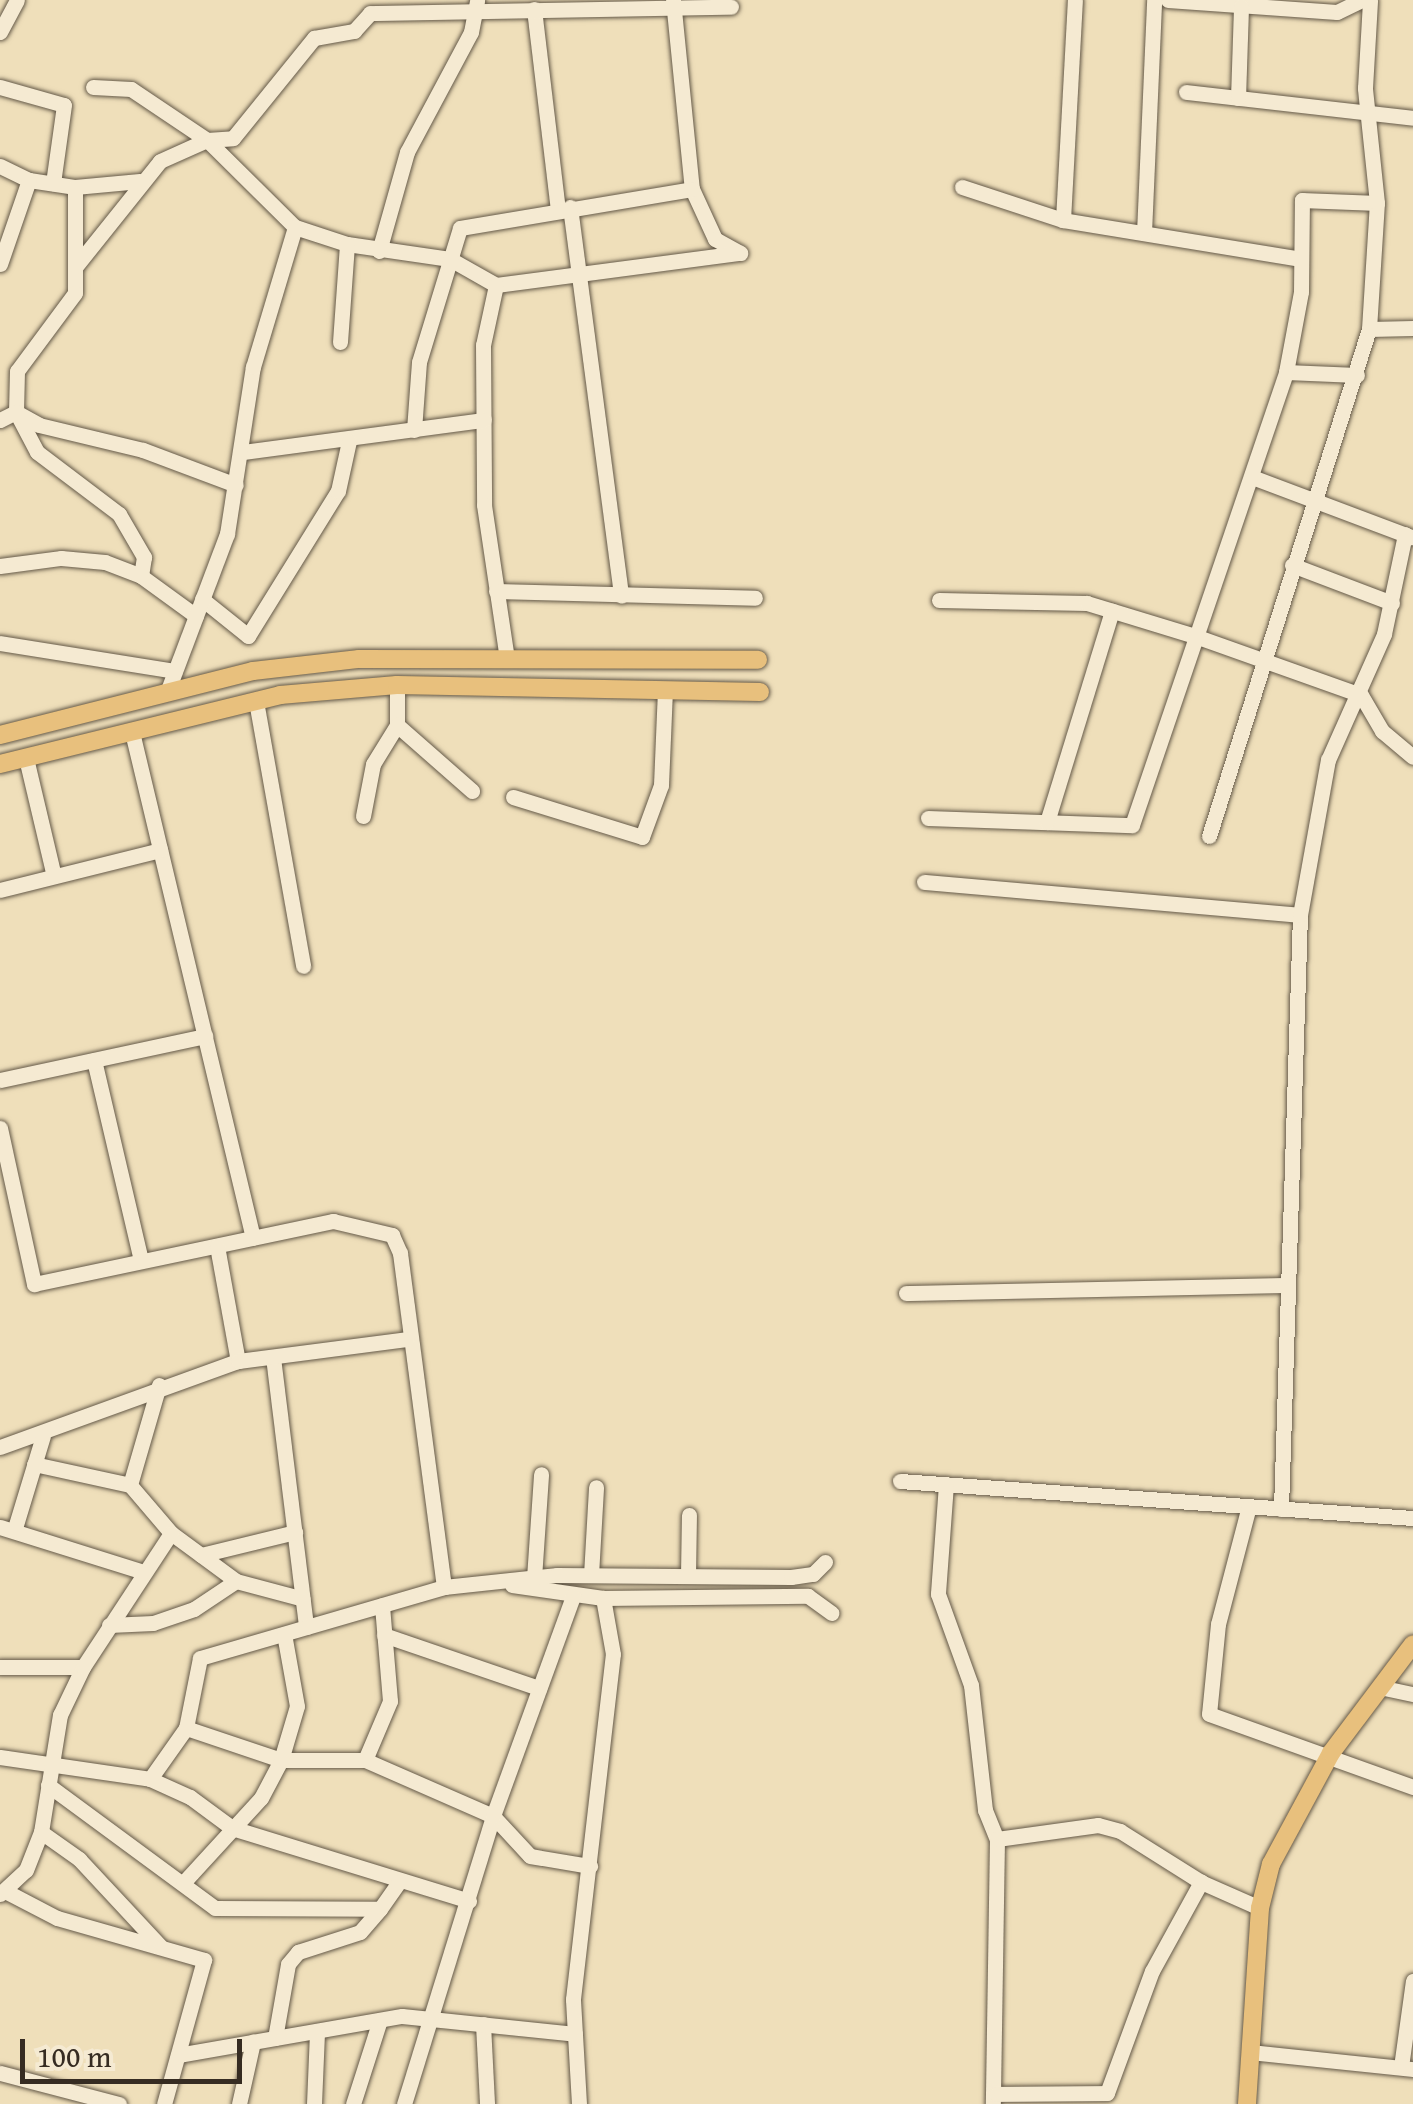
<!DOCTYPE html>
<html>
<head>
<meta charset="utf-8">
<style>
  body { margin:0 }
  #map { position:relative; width:1413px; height:2104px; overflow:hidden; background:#efdfba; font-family:"Gentium Book Plus",serif }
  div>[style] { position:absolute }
  .roads { filter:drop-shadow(0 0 2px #645948) drop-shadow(0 0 2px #645948) }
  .minor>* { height:15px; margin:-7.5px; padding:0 7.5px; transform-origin:7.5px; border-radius:7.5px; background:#f5ead2 }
  .major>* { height:18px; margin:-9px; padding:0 9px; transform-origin:9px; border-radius:9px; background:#e8c07d }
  span { translate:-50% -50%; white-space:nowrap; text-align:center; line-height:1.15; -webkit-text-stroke:8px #f5ead2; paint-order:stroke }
  .scale { position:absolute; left:20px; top:2039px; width:222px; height:45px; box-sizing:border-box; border:5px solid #362c22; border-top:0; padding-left:12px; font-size:30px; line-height:35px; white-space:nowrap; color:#362c22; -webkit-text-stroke:8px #f5ead2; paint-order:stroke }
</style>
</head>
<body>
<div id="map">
  <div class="roads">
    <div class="minor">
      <div style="left:673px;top:0;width:190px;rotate:84.3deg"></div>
      <div style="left:692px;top:189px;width:55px;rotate:65.3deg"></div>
      <div style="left:715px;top:239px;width:29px;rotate:29deg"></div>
      <div style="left:1168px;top:0;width:169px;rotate:4.1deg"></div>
      <div style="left:1337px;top:12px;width:28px;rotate:-26deg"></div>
      <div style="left:534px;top:9px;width:201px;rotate:83.2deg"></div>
      <div style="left:0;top:32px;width:36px;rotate:-62deg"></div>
      <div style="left:0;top:87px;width:66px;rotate:15.7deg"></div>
      <div style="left:64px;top:105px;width:79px;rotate:98deg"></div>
      <div style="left:93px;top:87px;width:38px;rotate:3deg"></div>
      <div style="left:131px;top:89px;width:92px;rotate:33.9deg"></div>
      <div style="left:207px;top:140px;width:26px;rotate:-4deg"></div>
      <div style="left:233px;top:138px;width:129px;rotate:-51deg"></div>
      <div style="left:314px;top:38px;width:41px;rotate:-9.9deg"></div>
      <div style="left:354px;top:31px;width:24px;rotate:-48deg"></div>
      <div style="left:370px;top:13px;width:361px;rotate:-1deg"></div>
      <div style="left:1186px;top:92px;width:228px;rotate:6.5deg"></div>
      <div style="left:1238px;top:98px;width:92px;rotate:-88.1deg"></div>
      <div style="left:0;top:166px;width:32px;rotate:26deg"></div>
      <div style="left:29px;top:180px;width:47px;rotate:8.7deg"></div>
      <div style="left:75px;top:187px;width:65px;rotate:-5.3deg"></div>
      <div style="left:75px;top:187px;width:106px;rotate:90deg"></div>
      <div style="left:75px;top:293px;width:97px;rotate:126.6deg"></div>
      <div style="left:17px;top:371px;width:41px;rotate:91.4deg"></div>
      <div style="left:16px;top:412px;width:45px;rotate:62.3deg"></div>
      <div style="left:37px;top:452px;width:103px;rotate:37.1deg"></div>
      <div style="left:119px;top:514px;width:50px;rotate:59.8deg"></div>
      <div style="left:144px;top:557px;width:19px;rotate:99deg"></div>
      <div style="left:962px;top:187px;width:106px;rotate:18.1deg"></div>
      <div style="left:1063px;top:220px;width:240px;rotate:9.3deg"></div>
      <div style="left:570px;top:207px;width:392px;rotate:82.5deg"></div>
      <div style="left:1063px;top:220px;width:220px;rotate:-86.9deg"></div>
      <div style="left:1144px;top:233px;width:233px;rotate:-87.5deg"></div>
      <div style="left:379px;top:251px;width:103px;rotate:-74.2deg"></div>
      <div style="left:407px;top:152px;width:136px;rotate:-61.9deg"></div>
      <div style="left:471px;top:32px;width:32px;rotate:-79deg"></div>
      <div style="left:0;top:264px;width:89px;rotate:-71deg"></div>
      <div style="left:76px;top:266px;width:134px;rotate:-51.3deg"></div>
      <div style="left:160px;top:161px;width:51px;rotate:-24.1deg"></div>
      <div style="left:207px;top:140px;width:124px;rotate:44.7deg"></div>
      <div style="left:295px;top:227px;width:55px;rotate:18.1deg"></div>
      <div style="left:347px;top:244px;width:104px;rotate:8.3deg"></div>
      <div style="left:450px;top:259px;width:53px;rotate:29.5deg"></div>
      <div style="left:496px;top:285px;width:246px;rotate:-7.5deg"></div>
      <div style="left:496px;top:285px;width:61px;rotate:102.2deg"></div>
      <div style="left:483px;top:345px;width:160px;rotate:89.6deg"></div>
      <div style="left:484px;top:505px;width:155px;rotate:81.5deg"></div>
      <div style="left:1369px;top:329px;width:44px;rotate:-1.3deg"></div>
      <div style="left:340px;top:342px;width:98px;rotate:-85.9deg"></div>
      <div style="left:1286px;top:372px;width:71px;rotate:2.4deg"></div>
      <div style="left:0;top:420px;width:18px;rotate:-27deg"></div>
      <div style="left:16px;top:412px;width:26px;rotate:29deg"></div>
      <div style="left:39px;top:425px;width:107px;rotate:13.5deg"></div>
      <div style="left:143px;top:450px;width:99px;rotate:20.6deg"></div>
      <div style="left:414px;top:430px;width:68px;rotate:-85.8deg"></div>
      <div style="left:419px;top:362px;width:140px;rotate:-73deg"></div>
      <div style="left:460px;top:228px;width:235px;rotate:-9.5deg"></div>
      <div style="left:243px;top:452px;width:243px;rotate:-7.6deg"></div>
      <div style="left:1252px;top:477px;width:171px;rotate:20.6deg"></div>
      <div style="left:1292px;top:565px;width:107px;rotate:20.8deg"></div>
      <div style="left:0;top:566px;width:62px;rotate:-7.5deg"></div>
      <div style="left:61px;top:558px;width:44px;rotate:5.2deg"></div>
      <div style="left:105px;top:562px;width:39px;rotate:21deg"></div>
      <div style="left:141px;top:576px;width:68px;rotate:36deg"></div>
      <div style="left:496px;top:591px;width:259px;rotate:1.5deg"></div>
      <div style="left:202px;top:599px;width:59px;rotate:38.8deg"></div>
      <div style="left:248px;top:636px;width:171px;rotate:-58.2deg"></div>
      <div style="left:338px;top:491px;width:51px;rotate:-77.6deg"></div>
      <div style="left:939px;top:600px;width:148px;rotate:1.2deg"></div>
      <div style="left:1087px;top:603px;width:113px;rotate:17deg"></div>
      <div style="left:1195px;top:636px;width:176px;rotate:19.6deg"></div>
      <div style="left:1361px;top:695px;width:42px;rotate:59.7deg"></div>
      <div style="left:1382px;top:731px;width:40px;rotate:40deg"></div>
      <div style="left:0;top:643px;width:177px;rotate:9.1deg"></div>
      <div style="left:397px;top:685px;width:40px;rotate:90deg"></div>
      <div style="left:397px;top:725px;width:100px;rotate:41.3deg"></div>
      <div style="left:168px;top:690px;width:167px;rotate:-69.3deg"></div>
      <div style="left:227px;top:534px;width:169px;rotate:-81.2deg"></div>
      <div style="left:253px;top:367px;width:146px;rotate:-73.3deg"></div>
      <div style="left:256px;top:701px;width:269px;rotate:79.9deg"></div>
      <div style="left:132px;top:732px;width:520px;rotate:76.55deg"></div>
      <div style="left:26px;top:758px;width:121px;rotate:76.7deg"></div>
      <div style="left:513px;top:797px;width:135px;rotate:17.2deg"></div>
      <div style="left:642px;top:837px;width:55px;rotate:-69.9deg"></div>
      <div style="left:661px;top:785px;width:96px;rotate:-87.6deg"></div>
      <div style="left:363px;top:816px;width:53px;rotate:-79.1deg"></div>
      <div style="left:373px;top:764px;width:46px;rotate:-58.4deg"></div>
      <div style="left:928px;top:818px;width:204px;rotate:2deg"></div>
      <div style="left:1132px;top:825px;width:478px;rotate:-71.2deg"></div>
      <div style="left:1286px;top:372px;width:81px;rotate:-79.4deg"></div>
      <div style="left:1301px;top:292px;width:92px;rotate:-89.4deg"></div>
      <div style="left:1302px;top:200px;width:75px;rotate:2.3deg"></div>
      <div style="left:1047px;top:822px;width:221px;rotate:-72.9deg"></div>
      <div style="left:1209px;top:836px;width:532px;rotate:-72.49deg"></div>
      <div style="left:1369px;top:329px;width:126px;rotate:-86.4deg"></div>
      <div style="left:1377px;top:203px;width:116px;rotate:-96deg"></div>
      <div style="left:1365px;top:88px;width:88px;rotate:-86.7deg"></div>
      <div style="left:924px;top:882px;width:377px;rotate:5deg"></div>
      <div style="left:0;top:890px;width:165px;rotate:-14deg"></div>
      <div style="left:94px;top:1060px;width:206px;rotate:76.8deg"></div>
      <div style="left:0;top:1080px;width:210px;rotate:-12.1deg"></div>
      <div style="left:0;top:1128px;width:160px;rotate:77.7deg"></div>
      <div style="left:34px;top:1284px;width:306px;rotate:-11.9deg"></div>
      <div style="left:333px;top:1221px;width:61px;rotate:13.3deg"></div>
      <div style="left:392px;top:1235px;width:20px;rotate:66deg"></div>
      <div style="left:400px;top:1253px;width:337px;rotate:82.5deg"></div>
      <div style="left:217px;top:1246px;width:117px;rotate:79.7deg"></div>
      <div style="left:906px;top:1293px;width:382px;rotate:-1.2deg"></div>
      <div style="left:273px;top:1357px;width:272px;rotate:83deg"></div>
      <div style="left:0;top:1447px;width:253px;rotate:-19.9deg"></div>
      <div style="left:238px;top:1361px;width:170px;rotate:-7.4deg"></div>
      <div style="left:34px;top:1464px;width:98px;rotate:12.3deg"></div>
      <div style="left:130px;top:1485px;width:63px;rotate:49.5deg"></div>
      <div style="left:171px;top:1533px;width:81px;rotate:36.4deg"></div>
      <div style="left:236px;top:1581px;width:69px;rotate:15deg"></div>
      <div style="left:900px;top:1481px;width:514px;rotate:4.13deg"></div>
      <div style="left:946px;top:1484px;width:110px;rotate:94.2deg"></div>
      <div style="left:938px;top:1594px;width:97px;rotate:70.1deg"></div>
      <div style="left:971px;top:1685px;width:126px;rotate:83.6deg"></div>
      <div style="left:985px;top:1810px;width:31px;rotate:68deg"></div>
      <div style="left:997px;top:1839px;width:265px;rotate:90.9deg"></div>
      <div style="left:130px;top:1485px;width:104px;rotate:-73.8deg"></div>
      <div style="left:1249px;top:1506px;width:122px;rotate:104.7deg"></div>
      <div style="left:1218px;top:1624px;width:90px;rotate:95.7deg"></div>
      <div style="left:1209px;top:1714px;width:217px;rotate:19.7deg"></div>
      <div style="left:1281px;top:1509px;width:594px;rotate:-88.17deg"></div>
      <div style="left:1300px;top:915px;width:158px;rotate:-79.8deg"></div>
      <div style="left:1328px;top:760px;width:138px;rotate:-66deg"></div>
      <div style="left:1384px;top:634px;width:102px;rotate:-78.1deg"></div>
      <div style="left:0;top:1527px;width:151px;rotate:17.4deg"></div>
      <div style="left:15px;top:1528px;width:96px;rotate:-73.1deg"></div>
      <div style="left:201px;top:1555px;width:97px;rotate:-13.7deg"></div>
      <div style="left:591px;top:1575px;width:88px;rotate:-86.7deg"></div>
      <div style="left:688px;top:1576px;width:61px;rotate:-89.1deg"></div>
      <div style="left:534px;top:1578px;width:104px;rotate:-86.1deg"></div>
      <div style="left:512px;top:1585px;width:92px;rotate:8.1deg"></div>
      <div style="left:603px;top:1598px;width:205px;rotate:-0.6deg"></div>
      <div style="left:808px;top:1596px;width:29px;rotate:36deg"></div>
      <div style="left:109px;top:1625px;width:44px;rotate:-2.6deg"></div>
      <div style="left:153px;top:1623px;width:43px;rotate:-18.9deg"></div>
      <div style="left:194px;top:1609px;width:50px;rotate:-33.7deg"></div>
      <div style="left:384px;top:1635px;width:164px;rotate:18.9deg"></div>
      <div style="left:0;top:1667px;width:83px"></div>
      <div style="left:1384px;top:1688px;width:30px;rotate:12deg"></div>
      <div style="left:186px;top:1728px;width:100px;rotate:18.6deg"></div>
      <div style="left:281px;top:1760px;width:84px"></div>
      <div style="left:365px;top:1760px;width:140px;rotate:23.6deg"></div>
      <div style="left:493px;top:1816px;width:54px;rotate:47.2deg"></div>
      <div style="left:530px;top:1856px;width:61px;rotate:9.5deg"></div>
      <div style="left:0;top:1757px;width:152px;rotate:8.3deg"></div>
      <div style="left:150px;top:1779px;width:44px;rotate:24.2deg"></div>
      <div style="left:190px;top:1797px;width:52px;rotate:36.4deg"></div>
      <div style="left:232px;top:1828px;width:248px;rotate:17.1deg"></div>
      <div style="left:365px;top:1760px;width:64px;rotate:-67deg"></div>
      <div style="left:390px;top:1701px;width:96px;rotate:-94.8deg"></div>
      <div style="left:150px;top:1779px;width:62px;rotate:-54.8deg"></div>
      <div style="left:186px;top:1728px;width:71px;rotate:-78.7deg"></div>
      <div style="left:200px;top:1658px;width:254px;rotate:-16.2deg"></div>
      <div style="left:444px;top:1587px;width:114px;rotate:-6.1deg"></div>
      <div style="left:557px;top:1575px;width:234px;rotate:0.5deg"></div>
      <div style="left:791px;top:1577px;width:22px;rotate:-8deg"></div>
      <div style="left:813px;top:1574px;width:17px;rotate:-45deg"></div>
      <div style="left:48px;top:1785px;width:207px;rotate:36.4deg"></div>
      <div style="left:215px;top:1908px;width:165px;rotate:0.3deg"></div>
      <div style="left:380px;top:1909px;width:33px;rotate:-55deg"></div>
      <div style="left:41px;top:1832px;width:47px;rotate:35.4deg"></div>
      <div style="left:79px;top:1859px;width:119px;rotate:47deg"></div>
      <div style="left:997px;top:1839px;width:102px;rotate:-7.9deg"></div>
      <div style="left:1098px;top:1825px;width:23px;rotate:15deg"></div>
      <div style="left:1120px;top:1831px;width:96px;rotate:32.2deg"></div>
      <div style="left:1201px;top:1882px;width:64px;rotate:23.8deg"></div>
      <div style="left:183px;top:1883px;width:115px;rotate:-47.5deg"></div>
      <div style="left:261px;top:1798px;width:43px;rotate:-62.2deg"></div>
      <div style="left:281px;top:1760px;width:56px;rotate:-73.5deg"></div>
      <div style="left:297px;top:1706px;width:73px;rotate:-100.2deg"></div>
      <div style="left:7px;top:1892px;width:56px;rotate:27.5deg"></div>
      <div style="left:57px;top:1918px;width:153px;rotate:15.9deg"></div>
      <div style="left:204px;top:1960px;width:149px;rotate:105.5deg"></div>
      <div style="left:0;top:1894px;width:35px;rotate:-43deg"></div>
      <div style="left:26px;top:1870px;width:41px;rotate:-68.5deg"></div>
      <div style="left:41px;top:1832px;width:119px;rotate:-80.8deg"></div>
      <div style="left:60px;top:1715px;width:53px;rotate:-64.4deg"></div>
      <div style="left:83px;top:1667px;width:160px;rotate:-56.7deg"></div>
      <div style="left:483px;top:2024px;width:80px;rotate:87.1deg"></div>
      <div style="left:275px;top:2038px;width:75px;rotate:-80deg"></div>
      <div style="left:288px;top:1964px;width:16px;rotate:-50deg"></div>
      <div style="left:298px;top:1952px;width:65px;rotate:-17.9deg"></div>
      <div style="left:360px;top:1932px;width:30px;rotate:-49deg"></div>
      <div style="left:1250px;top:2052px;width:164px;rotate:6deg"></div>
      <div style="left:178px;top:2055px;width:227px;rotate:-9.9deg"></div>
      <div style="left:402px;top:2016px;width:174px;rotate:5.9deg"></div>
      <div style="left:1401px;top:2067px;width:87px;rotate:-82.1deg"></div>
      <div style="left:0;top:2073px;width:123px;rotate:14.6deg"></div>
      <div style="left:996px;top:2094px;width:111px;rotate:-0.5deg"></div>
      <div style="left:1107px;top:2093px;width:130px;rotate:-69.8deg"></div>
      <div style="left:1152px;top:1971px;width:102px;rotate:-61.2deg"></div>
      <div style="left:239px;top:2104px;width:64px;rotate:-77.3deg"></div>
      <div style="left:314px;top:2104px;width:73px;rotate:-87.6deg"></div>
      <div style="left:353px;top:2104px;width:88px;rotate:-72.2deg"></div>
      <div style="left:404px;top:2104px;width:301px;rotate:-72.8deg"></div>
      <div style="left:493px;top:1816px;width:234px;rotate:-70deg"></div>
      <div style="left:579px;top:2104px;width:105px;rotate:-93.3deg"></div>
      <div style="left:573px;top:1999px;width:347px;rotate:-83.4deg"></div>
      <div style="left:613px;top:1654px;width:57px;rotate:-100.1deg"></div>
    </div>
    <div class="major">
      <div style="left:0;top:735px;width:261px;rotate:-14.2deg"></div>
      <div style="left:253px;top:671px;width:107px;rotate:-6.5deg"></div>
      <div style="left:359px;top:659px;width:399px;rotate:0.1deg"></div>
      <div style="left:0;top:764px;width:288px;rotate:-13.8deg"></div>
      <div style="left:280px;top:695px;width:117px;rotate:-4.9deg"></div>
      <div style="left:397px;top:685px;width:363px;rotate:1.1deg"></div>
      <div style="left:1247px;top:2104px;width:196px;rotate:-86.2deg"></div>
      <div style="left:1260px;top:1908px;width:45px;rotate:-76deg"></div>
      <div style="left:1271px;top:1864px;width:126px;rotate:-61.6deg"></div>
      <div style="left:1331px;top:1753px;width:136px;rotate:-53deg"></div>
    </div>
  </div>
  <div class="scale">100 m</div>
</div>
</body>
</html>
